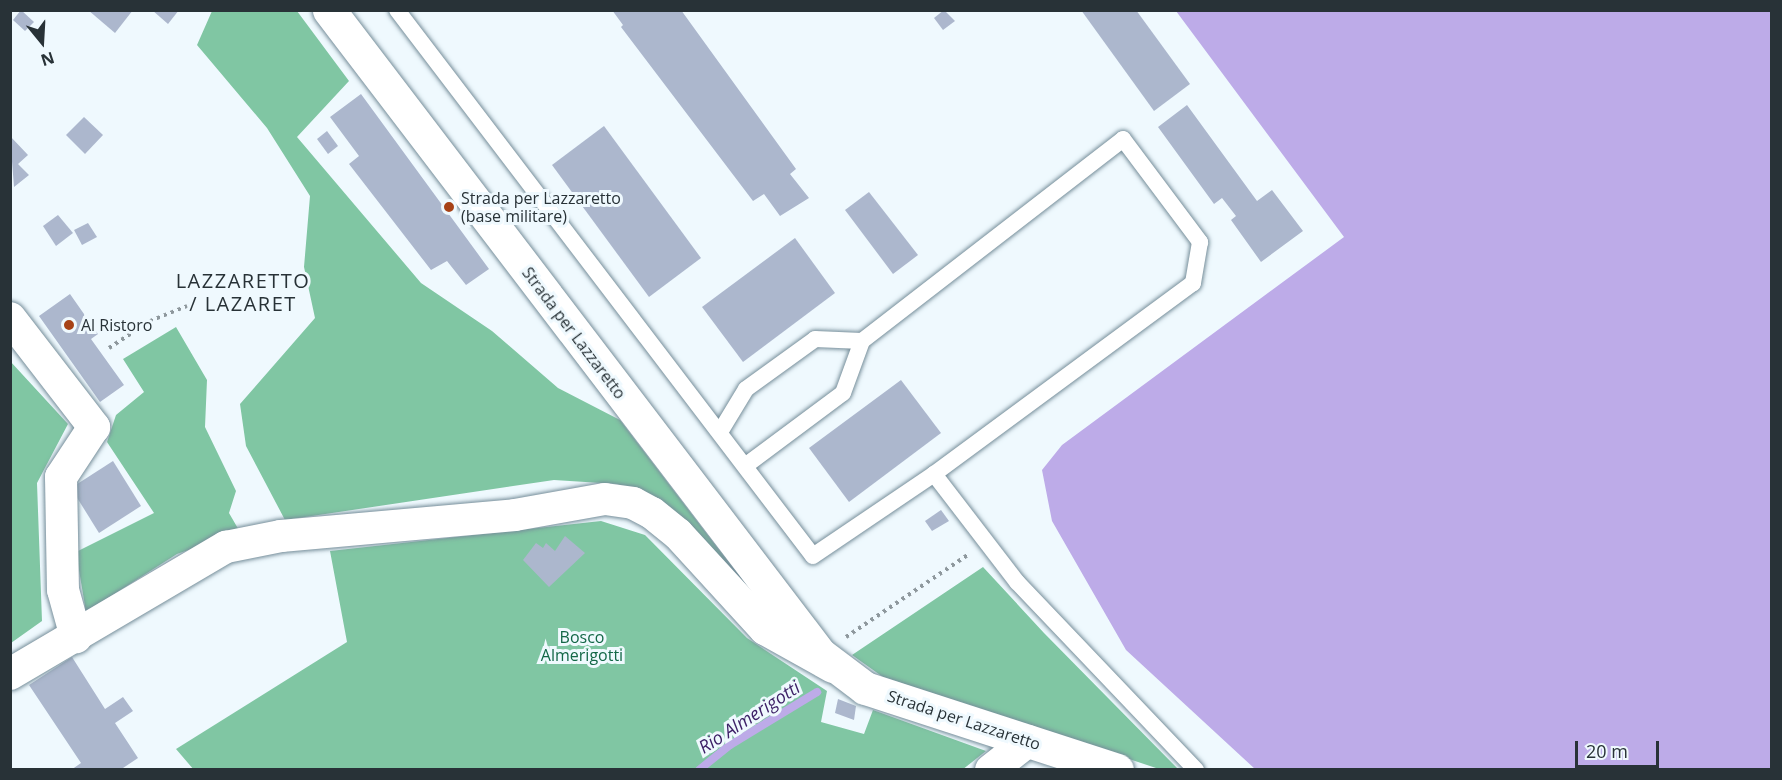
<!DOCTYPE html>
<html>
<head>
<meta charset="utf-8">
<style>
  body { margin:0 }
  #map { position:relative; width:1782px; height:780px; overflow:hidden; background:#eff9fe; font-family:"Open Sans",sans-serif }
  div>[style] { position:absolute }
  .forest>* { inset:0; background:#80c6a3 }
  .water>* { inset:0; background:#bdabe8 }
  .stream>* { height:8px; margin:-4px; padding:0 4px; transform-origin:4px; border-radius:4px; background:#bdabe8 }
  .building>* { inset:0; background:#acb7cd }
  .path>* { height:4px; margin-top:-2px; transform-origin:0; background:repeating-linear-gradient(90deg,#8e989d 0 3px,transparent 0 7.5px) }
  .roads { filter:drop-shadow(0 0 2px #768e9a) drop-shadow(0 0 2px #768e9a) }
  .service>* { height:16px; margin:-8px; padding:0 8px; transform-origin:8px; border-radius:8px; background:#fff }
  .minor>* { height:32px; margin:-16px; padding:0 16px; transform-origin:16px; border-radius:16px; background:#fff }
  .secondary>* { height:33px; margin:-16.5px; padding:0 16.5px; transform-origin:16.5px; border-radius:16.5px; background:#fff }
  .dots>* { width:16px; height:16px; translate:-50% -50%; box-sizing:border-box; border:3px solid #eff9fe; border-radius:50% }
  span { translate:-50% -50%; white-space:nowrap; text-align:center; line-height:1.15; -webkit-text-stroke:6px #eff9fe; paint-order:stroke }
  .poi-label { font-size:16px; color:#283237 }
  .left { translate:0 -50%; text-align:left }
  .street-label { font-size:16px; color:#283237 }
  .park-label { font-size:16px; color:#126746 }
  .water-label { font-size:18px; color:#3d2167; font-style:italic }
  .quarter-label { font-size:20px; color:#283237; letter-spacing:1.5px }
  .frame { position:absolute; inset:0; border:12px solid #283237; pointer-events:none }
  .north { position:absolute; left:12px; top:12px; width:60px; height:60px; -webkit-text-stroke:4px #eff9fe; paint-order:stroke; rotate:162deg; font-size:16px; font-weight:700; line-height:24px; text-align:center; color:#283237 }
  .north::after { content:''; display:block; margin:auto; width:21px; height:27px; background:#283237; clip-path:polygon(50% 0,100% 100%,50% 72%,0 100%) }
  .scale { position:absolute; left:1575px; top:741px; width:84px; height:27px; box-sizing:border-box; border:3px solid #283237; border-top:0; padding-left:8px; font-size:18px; line-height:21px; white-space:nowrap; color:#283237; -webkit-text-stroke:4px #eff9fe; paint-order:stroke }
</style>
</head>
<body>
<div id="map">
  <div class="forest">
    <div style="clip-path:polygon(212px 11px,297px 11px,349px 81px,297px 137px,421px 283px,492px 331px,558px 388px,620px 420px,764px 609px,662px 503px,617px 484px,554px 480px,285px 520px,246px 446px,240px 404px,315px 318px,304px 267px,310px 196px,267px 128px,197px 45px)"></div>
    <div style="clip-path:polygon(176px 327px,207px 380px,205px 427px,236px 491px,229px 513px,240px 532px,177px 554px,86px 612px,76px 552px,154px 513px,107px 442px,116px 415px,144px 392px,123px 359px)"></div>
    <div style="clip-path:polygon(10px 361px,68px 424px,37px 483px,42px 621px,11px 643px)"></div>
    <div style="clip-path:polygon(601px 521px,645px 535px,747px 638px,827px 691px,821px 722px,864px 734px,873px 710px,986px 751px,962px 770px,194px 770px,176px 749px,347px 642px,330px 551px)"></div>
    <div style="clip-path:polygon(983px 567px,1044px 633px,1178px 769px,1159px 769px,883px 677px,852px 655px)"></div>
  </div>
  <div class="water">
    <div style="clip-path:polygon(1176px 11px,1771px 11px,1771px 769px,1255px 769px,1126px 650px,1052px 521px,1042px 470px,1062px 445px,1344px 237px)"></div>
  </div>
  <div class="stream">
    <div style="left:699px;top:770px;width:40px;rotate:-39deg"></div>
    <div style="left:730px;top:745px;width:102px;rotate:-31.3deg"></div>
  </div>
  <div class="building">
    <div style="clip-path:polygon(21px 10px,34px 22px,25px 31px,13px 20px)"></div>
    <div style="clip-path:polygon(88px 10px,133px 10px,115px 33px)"></div>
    <div style="clip-path:polygon(152px 10px,179px 10px,168px 24px)"></div>
    <div style="clip-path:polygon(612px 10px,681px 10px,796px 169px,790px 174px,809px 198px,780px 216px,764px 194px,753px 201px,621px 27px,623px 25px)"></div>
    <div style="clip-path:polygon(944px 10px,955px 21px,943px 30px,934px 18px)"></div>
    <div style="clip-path:polygon(1081px 10px,1136px 10px,1190px 84px,1154px 111px)"></div>
    <div style="clip-path:polygon(361px 94px,489px 269px,466px 285px,447px 261px,431px 270px,349px 164px,359px 156px,330px 117px)"></div>
    <div style="clip-path:polygon(1187px 105px,1257px 201px,1272px 190px,1303px 231px,1261px 262px,1231px 220px,1236px 216px,1222px 198px,1214px 204px,1158px 127px)"></div>
    <div style="clip-path:polygon(84px 117px,103px 135px,85px 154px,66px 135px)"></div>
    <div style="clip-path:polygon(604px 126px,701px 258px,649px 297px,552px 165px)"></div>
    <div style="clip-path:polygon(327px 131px,338px 146px,328px 154px,317px 139px)"></div>
    <div style="clip-path:polygon(10px 136px,28px 155px,18px 164px,29px 175px,14px 187px)"></div>
    <div style="clip-path:polygon(869px 192px,918px 255px,893px 274px,845px 210px)"></div>
    <div style="clip-path:polygon(58px 215px,73px 233px,56px 246px,43px 226px)"></div>
    <div style="clip-path:polygon(88px 223px,97px 237px,82px 245px,74px 230px)"></div>
    <div style="clip-path:polygon(795px 238px,835px 293px,743px 362px,702px 307px)"></div>
    <div style="clip-path:polygon(70px 294px,98px 334px,91px 339px,124px 385px,100px 402px,39px 316px)"></div>
    <div style="clip-path:polygon(901px 380px,941px 433px,849px 502px,809px 448px)"></div>
    <div style="clip-path:polygon(113px 461px,141px 506px,99px 533px,71px 488px)"></div>
    <div style="clip-path:polygon(941px 510px,949px 521px,932px 531px,925px 521px)"></div>
    <div style="clip-path:polygon(565px 536px,585px 553px,549px 587px,523px 560px,536px 543px,543px 548px,546px 543px,555px 551px)"></div>
    <div style="clip-path:polygon(72px 657px,105px 709px,123px 697px,133px 711px,115px 723px,138px 758px,120px 770px,71px 770px,81px 763px,29px 685px)"></div>
    <div style="clip-path:polygon(838px 699px,856px 706px,854px 720px,835px 713px)"></div>
  </div>
  <div class="path">
    <div style="left:109px;top:348px;width:49px;rotate:-33.4deg"></div>
    <div style="left:150px;top:321px;width:40px;rotate:-22deg"></div>
    <div style="left:846px;top:637px;width:148px;rotate:-34deg"></div>
  </div>
  <div class="roads">
    <div class="service">
      <div style="left:397px;top:10px;width:686px;rotate:52.7deg"></div>
      <div style="left:813px;top:556px;width:146px;rotate:-34.1deg"></div>
      <div style="left:720px;top:432px;width:50px;rotate:-58.8deg"></div>
      <div style="left:746px;top:389px;width:85px;rotate:-35.9deg"></div>
      <div style="left:815px;top:339px;width:47px;rotate:2.4deg"></div>
      <div style="left:862px;top:341px;width:330px;rotate:-37.7deg"></div>
      <div style="left:1123px;top:139px;width:129px;rotate:53.2deg"></div>
      <div style="left:1200px;top:242px;width:42px;rotate:99.7deg"></div>
      <div style="left:1193px;top:283px;width:322px;rotate:143.6deg"></div>
      <div style="left:934px;top:474px;width:136px;rotate:52.5deg"></div>
      <div style="left:1017px;top:582px;width:260px;rotate:46.4deg"></div>
      <div style="left:745px;top:466px;width:122px;rotate:-36.7deg"></div>
      <div style="left:843px;top:393px;width:55px;rotate:-69.9deg"></div>
    </div>
    <div class="minor">
      <div style="left:10px;top:318px;width:138px;rotate:52.4deg"></div>
      <div style="left:94px;top:427px;width:60px;rotate:123.4deg"></div>
      <div style="left:61px;top:477px;width:113px;rotate:89deg"></div>
      <div style="left:63px;top:590px;width:49px;rotate:74.5deg"></div>
      <div style="left:10px;top:674px;width:251px;rotate:-30.5deg"></div>
      <div style="left:226px;top:547px;width:56px;rotate:-11.3deg"></div>
      <div style="left:281px;top:536px;width:235px;rotate:-5.1deg"></div>
      <div style="left:515px;top:515px;width:91px;rotate:-10.1deg"></div>
      <div style="left:605px;top:499px;width:28px;rotate:8deg"></div>
      <div style="left:633px;top:503px;width:21px;rotate:28deg"></div>
      <div style="left:652px;top:513px;width:33px;rotate:39deg"></div>
      <div style="left:678px;top:534px;width:129px;rotate:47.5deg"></div>
      <div style="left:765px;top:629px;width:78px;rotate:29.2deg"></div>
      <div style="left:991px;top:770px;width:47px;rotate:-38.1deg"></div>
    </div>
    <div class="secondary">
      <div style="left:329px;top:10px;width:810px;rotate:52.68deg"></div>
      <div style="left:820px;top:654px;width:56px;rotate:37.1deg"></div>
      <div style="left:865px;top:688px;width:265px;rotate:18deg"></div>
    </div>
  </div>
  <div class="dots">
    <div style="left:449px;top:207px;background:#a74217"></div>
    <div style="left:69px;top:325px;background:#a74217"></div>
  </div>
  <div class="poi-label">
    <span class="left" style="left:461px;top:207px">Strada per Lazzaretto<br>(base militare)</span>
    <span class="left" style="left:81px;top:325px">Al Ristoro</span>
  </div>
  <div class="street-label">
    <span style="left:574px;top:333px;rotate:53deg">Strada per Lazzaretto</span>
    <span style="left:964px;top:720px;rotate:18deg">Strada per Lazzaretto</span>
  </div>
  <div class="park-label">
    <span style="left:582px;top:646px">Bosco<br>Almerigotti</span>
  </div>
  <div class="water-label">
    <span style="left:749px;top:717px;rotate:-33deg">Rio Almerigotti</span>
  </div>
  <div class="quarter-label">
    <span style="left:243px;top:292px">LAZZARETTO<br>/ LAZARET</span>
  </div>
  <div class="frame"></div>
  <div class="north">N</div>
  <div class="scale">20 m</div>
</div>
</body>
</html>
